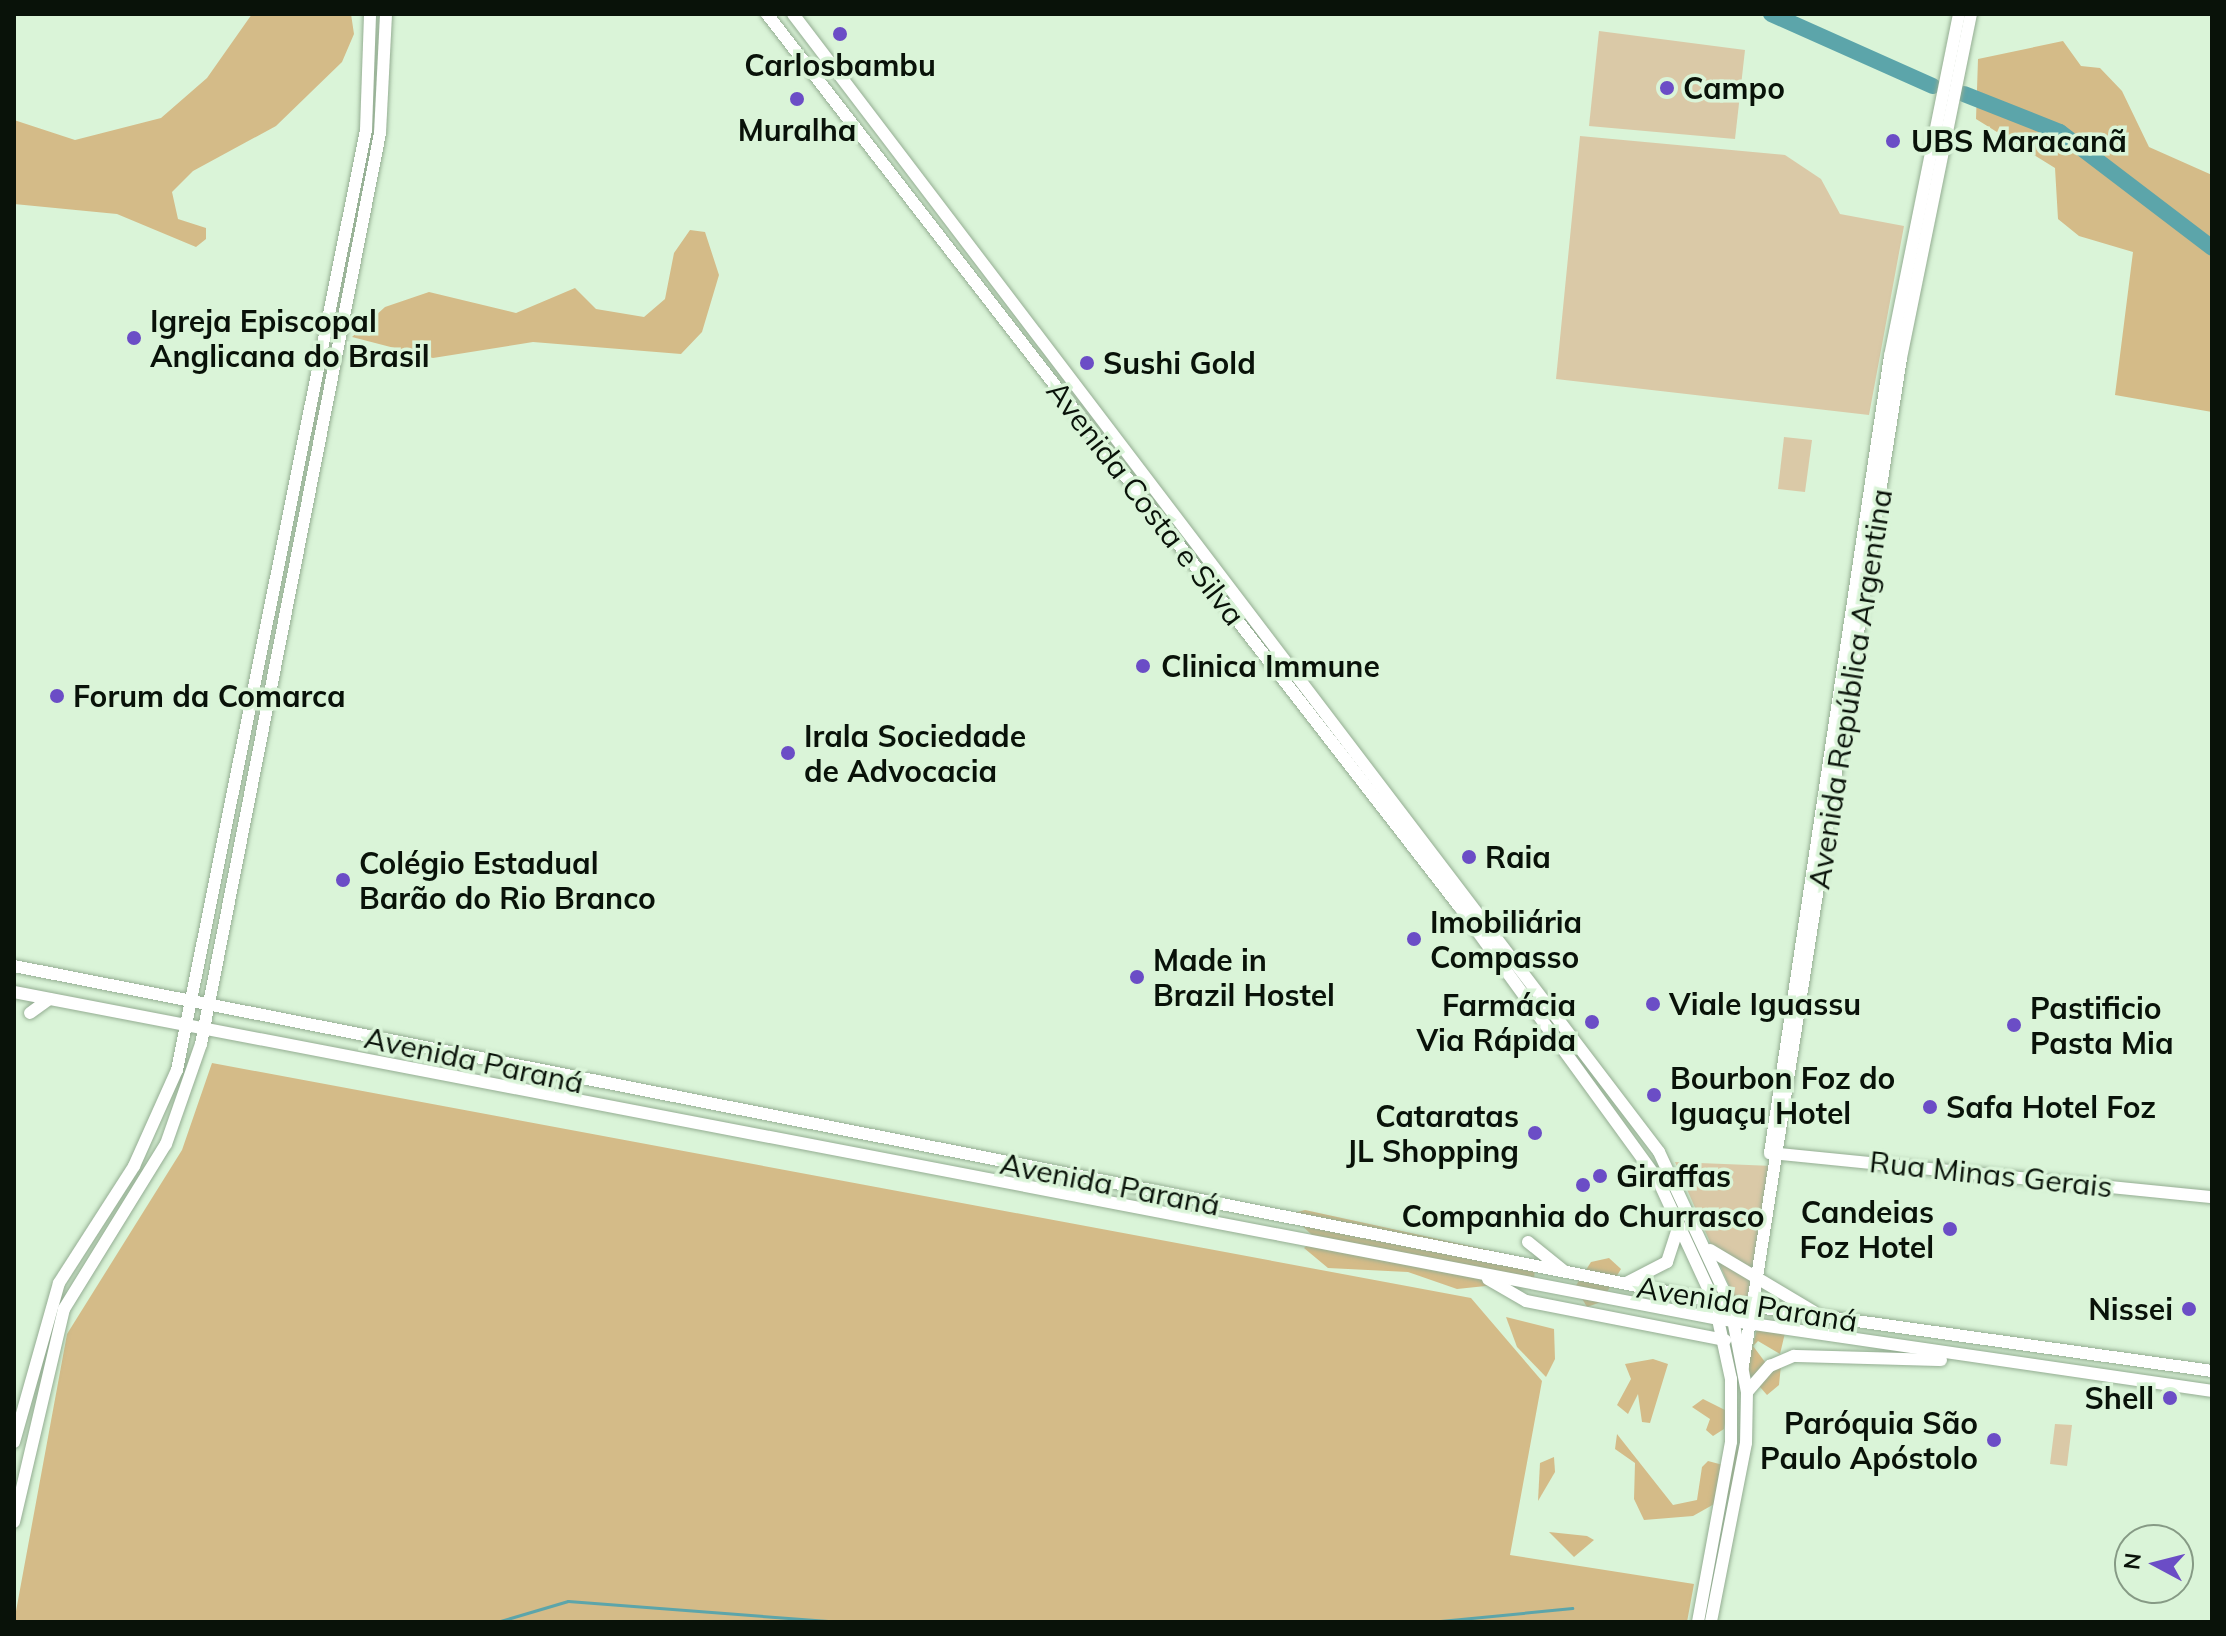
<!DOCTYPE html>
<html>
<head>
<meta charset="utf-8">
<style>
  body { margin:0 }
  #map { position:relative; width:2226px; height:1636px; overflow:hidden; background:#daf4d8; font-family:Mulish,sans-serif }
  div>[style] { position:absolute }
  .green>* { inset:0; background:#dac9a7 }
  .forest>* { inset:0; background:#d4bb88 }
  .stream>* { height:3px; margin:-1.5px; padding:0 1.5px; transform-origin:1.5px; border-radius:1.5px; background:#5ca5aa }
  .river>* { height:16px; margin:-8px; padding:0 8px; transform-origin:8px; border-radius:8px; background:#5ca5aa }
  .roads { filter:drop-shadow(0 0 2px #94ad92) drop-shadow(0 0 2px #94ad92) }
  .secondary>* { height:12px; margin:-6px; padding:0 6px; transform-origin:6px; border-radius:6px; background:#fff }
  .primary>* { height:12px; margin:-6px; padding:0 6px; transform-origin:6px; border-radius:6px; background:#fff }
  .dots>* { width:22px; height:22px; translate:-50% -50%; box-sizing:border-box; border:4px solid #daf4d8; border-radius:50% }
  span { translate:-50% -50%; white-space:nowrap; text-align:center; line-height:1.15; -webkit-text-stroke:7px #daf4d8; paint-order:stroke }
  .poi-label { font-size:30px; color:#091209; font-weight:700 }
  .left { translate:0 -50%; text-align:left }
  .right { translate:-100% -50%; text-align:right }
  .street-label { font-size:30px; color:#091209 }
  .frame { position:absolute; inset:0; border:16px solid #091209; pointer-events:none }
  .north { position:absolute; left:2114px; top:1524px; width:80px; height:80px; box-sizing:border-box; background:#daf4d8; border:2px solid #869a85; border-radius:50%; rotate:277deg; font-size:22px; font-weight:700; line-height:32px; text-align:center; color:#091209 }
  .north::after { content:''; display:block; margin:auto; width:28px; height:36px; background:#6b4dc6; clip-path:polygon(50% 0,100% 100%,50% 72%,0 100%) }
</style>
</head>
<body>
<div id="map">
  <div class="green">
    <div style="clip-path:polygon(1599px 31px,1745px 50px,1735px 139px,1589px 126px)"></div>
    <div style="clip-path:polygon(1580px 136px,1785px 155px,1821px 179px,1840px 214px,1904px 226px,1869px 415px,1556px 379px)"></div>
    <div style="clip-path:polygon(1784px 437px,1812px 440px,1805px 492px,1778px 489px)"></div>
    <div style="clip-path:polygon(1675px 1162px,1773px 1166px,1748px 1300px,1734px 1297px)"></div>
    <div style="clip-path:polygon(2055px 1424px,2072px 1425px,2067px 1466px,2050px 1464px)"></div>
  </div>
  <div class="forest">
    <div style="clip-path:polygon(252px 14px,351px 14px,354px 34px,342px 62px,276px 126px,193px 171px,172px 192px,178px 219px,206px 228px,206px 239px,196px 247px,117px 214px,14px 204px,14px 120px,75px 140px,161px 118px,207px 78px)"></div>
    <div style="clip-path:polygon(2063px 41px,2081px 66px,2100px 68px,2122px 91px,2149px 147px,2212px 175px,2212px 412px,2115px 395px,2133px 252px,2079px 236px,2058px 219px,2055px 168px,1976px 119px,1978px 59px)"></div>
    <div style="clip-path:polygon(690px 230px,705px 232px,719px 275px,702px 332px,681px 354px,533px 342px,433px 358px,352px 337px,385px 307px,429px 292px,516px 313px,575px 288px,596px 309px,644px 317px,665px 299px,674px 253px)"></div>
    <div style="clip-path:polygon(212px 1063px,1471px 1298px,1542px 1381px,1510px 1555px,1694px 1584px,1687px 1622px,14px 1622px,67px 1334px,182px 1150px)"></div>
    <div style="clip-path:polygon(1305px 1210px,1521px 1257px,1535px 1266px,1534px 1281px,1457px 1289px,1408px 1272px,1328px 1268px,1304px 1248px,1315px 1238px,1290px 1214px)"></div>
    <div style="clip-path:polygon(1609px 1258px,1621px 1269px,1601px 1302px,1587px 1307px,1575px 1287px,1591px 1262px)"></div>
    <div style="clip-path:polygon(1506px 1317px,1554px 1329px,1555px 1359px,1546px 1377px,1517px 1347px)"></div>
    <div style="clip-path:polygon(1757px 1329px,1785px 1333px,1780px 1354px,1758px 1341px,1753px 1346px,1765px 1362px,1781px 1365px,1779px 1385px,1767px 1395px,1746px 1371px)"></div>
    <div style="clip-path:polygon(1653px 1359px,1668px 1364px,1650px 1423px,1642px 1422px,1638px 1394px,1628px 1414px,1617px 1405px,1631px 1379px,1625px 1364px)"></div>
    <div style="clip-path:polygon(1703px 1399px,1727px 1411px,1724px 1429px,1713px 1436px,1706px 1430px,1710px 1419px,1692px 1407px)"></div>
    <div style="clip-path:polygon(1617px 1434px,1673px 1505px,1697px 1500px,1702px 1467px,1708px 1461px,1723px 1465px,1739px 1447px,1732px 1494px,1693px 1516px,1644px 1520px,1634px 1499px,1635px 1463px,1615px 1449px)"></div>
    <div style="clip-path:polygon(1554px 1457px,1555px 1472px,1538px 1501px,1540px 1463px)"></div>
    <div style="clip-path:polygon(1549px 1532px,1587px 1536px,1594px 1540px,1574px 1557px)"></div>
  </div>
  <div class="stream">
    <div style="left:497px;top:1622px;width:74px;rotate:-16.5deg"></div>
    <div style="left:568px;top:1601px;width:274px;rotate:4.4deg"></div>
    <div style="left:1430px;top:1622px;width:143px;rotate:-5.6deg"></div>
  </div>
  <div class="river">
    <div style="left:1771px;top:14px;width:177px;rotate:24deg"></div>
    <div style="left:1964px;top:94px;width:103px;rotate:21.6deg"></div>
    <div style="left:2060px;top:132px;width:191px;rotate:37.3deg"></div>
  </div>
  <div class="roads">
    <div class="secondary">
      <div style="left:1959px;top:14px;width:349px;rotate:101.4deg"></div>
      <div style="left:1890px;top:356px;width:806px;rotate:98.56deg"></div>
      <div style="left:1770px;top:1153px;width:444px;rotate:5.7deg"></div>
      <div style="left:1743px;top:1366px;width:1020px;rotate:-81.09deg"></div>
      <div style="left:1901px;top:358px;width:351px;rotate:-78.5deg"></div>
      <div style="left:14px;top:1442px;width:165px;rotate:-74.2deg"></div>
      <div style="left:59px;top:1283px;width:139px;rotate:-57.3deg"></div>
      <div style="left:134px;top:1166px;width:105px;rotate:-65.9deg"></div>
      <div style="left:177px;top:1070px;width:959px;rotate:-78.63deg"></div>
      <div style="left:366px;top:130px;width:116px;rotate:-88deg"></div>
      <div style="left:14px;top:1522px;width:219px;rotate:-76.8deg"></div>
      <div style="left:64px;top:1309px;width:194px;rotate:-58.3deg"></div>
      <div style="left:166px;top:1144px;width:106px;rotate:-70.7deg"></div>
      <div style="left:201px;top:1044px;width:928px;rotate:-78.88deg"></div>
      <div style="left:380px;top:133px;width:119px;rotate:-87.1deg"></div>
    </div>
    <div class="primary">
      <div style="left:767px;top:14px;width:1129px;rotate:52.2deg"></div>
      <div style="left:1459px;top:906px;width:339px;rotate:54deg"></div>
      <div style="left:1658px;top:1180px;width:133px;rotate:65.2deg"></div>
      <div style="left:1714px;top:1301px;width:80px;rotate:77.7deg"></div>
      <div style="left:1731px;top:1379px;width:63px;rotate:90deg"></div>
      <div style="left:1731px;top:1442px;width:183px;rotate:100.4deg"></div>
      <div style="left:793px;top:14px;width:1430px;rotate:52.73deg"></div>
      <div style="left:1659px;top:1152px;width:168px;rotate:65deg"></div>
      <div style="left:1730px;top:1304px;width:90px;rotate:79.1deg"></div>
      <div style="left:1747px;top:1392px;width:51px;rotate:91.1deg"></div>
      <div style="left:1746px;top:1443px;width:182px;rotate:101.1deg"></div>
      <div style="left:14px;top:966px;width:1733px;rotate:11.15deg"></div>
      <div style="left:1714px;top:1301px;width:503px;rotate:8deg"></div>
      <div style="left:14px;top:992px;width:1736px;rotate:10.86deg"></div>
      <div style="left:1719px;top:1319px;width:498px;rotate:8.3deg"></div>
      <div style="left:30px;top:1013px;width:24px;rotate:-36deg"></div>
      <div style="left:1528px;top:1242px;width:46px;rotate:38.9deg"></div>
      <div style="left:1710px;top:1250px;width:121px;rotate:30.8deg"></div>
      <div style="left:1488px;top:1279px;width:44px;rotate:30.1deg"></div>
      <div style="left:1526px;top:1301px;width:203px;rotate:11.1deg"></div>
      <div style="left:1628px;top:1282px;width:44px;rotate:-27.1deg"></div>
      <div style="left:1667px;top:1262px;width:39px;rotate:-72deg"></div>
      <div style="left:1747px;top:1392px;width:35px;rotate:-49deg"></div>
      <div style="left:1770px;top:1366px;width:26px;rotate:-23deg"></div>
      <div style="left:1794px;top:1356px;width:147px;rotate:1.6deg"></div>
    </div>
  </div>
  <div class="dots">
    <div style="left:840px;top:34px;background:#6b4dc6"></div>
    <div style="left:1667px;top:88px;background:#6b4dc6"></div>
    <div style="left:797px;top:99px;background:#6b4dc6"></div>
    <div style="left:1893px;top:141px;background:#6b4dc6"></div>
    <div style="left:134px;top:338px;background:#6b4dc6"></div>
    <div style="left:1087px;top:363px;background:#6b4dc6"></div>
    <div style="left:1143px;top:666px;background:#6b4dc6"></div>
    <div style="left:57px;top:696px;background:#6b4dc6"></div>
    <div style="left:788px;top:753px;background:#6b4dc6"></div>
    <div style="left:1469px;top:857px;background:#6b4dc6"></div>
    <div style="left:343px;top:880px;background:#6b4dc6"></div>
    <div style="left:1414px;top:939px;background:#6b4dc6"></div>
    <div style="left:1137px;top:977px;background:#6b4dc6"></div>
    <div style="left:1653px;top:1004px;background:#6b4dc6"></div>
    <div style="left:1592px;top:1022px;background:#6b4dc6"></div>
    <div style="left:2014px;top:1025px;background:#6b4dc6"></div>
    <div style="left:1654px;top:1095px;background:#6b4dc6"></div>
    <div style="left:1930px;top:1107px;background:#6b4dc6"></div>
    <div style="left:1535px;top:1133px;background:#6b4dc6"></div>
    <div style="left:1600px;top:1176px;background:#6b4dc6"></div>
    <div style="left:1583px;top:1185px;background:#6b4dc6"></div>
    <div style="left:1950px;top:1229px;background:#6b4dc6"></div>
    <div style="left:2189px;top:1309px;background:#6b4dc6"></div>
    <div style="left:2170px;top:1398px;background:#6b4dc6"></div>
    <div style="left:1994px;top:1440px;background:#6b4dc6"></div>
  </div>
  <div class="poi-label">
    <span style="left:840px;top:65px">Carlosbambu</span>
    <span class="left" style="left:1683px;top:88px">Campo</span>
    <span style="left:797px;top:130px">Muralha</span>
    <span class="left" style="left:1911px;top:141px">UBS Maracanã</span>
    <span class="left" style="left:150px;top:338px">Igreja Episcopal<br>Anglicana do Brasil</span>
    <span class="left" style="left:1103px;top:363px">Sushi Gold</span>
    <span class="left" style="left:1161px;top:666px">Clinica Immune</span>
    <span class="left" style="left:73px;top:696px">Forum da Comarca</span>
    <span class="left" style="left:804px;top:753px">Irala Sociedade<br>de Advocacia</span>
    <span class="left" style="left:1485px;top:857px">Raia</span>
    <span class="left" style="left:359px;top:880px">Colégio Estadual<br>Barão do Rio Branco</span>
    <span class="left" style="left:1430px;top:939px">Imobiliária<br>Compasso</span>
    <span class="left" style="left:1153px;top:977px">Made in<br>Brazil Hostel</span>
    <span class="left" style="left:1669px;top:1004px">Viale Iguassu</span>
    <span class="right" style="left:1576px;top:1022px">Farmácia<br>Via Rápida</span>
    <span class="left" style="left:2030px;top:1025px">Pastificio<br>Pasta Mia</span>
    <span class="left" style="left:1670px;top:1095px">Bourbon Foz do<br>Iguaçu Hotel</span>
    <span class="left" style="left:1946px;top:1107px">Safa Hotel Foz</span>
    <span class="right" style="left:1519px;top:1133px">Cataratas<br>JL Shopping</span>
    <span class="left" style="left:1616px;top:1176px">Giraffas</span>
    <span class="right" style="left:1934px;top:1229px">Candeias<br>Foz Hotel</span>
    <span style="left:1583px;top:1216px">Companhia do Churrasco</span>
    <span class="right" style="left:2173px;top:1309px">Nissei</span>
    <span class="right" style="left:2154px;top:1398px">Shell</span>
    <span class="right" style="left:1978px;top:1440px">Paróquia São<br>Paulo Apóstolo</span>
  </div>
  <div class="street-label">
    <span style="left:1146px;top:503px;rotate:52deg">Avenida Costa e Silva</span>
    <span style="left:1850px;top:689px;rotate:-81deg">Avenida República Argentina</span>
    <span style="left:474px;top:1060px;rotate:12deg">Avenida Paraná</span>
    <span style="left:1991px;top:1174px;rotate:6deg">Rua Minas Gerais</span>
    <span style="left:1110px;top:1184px;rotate:11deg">Avenida Paraná</span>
    <span style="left:1747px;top:1304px;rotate:9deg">Avenida Paraná</span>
  </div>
  <div class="frame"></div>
  <div class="north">N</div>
</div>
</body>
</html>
